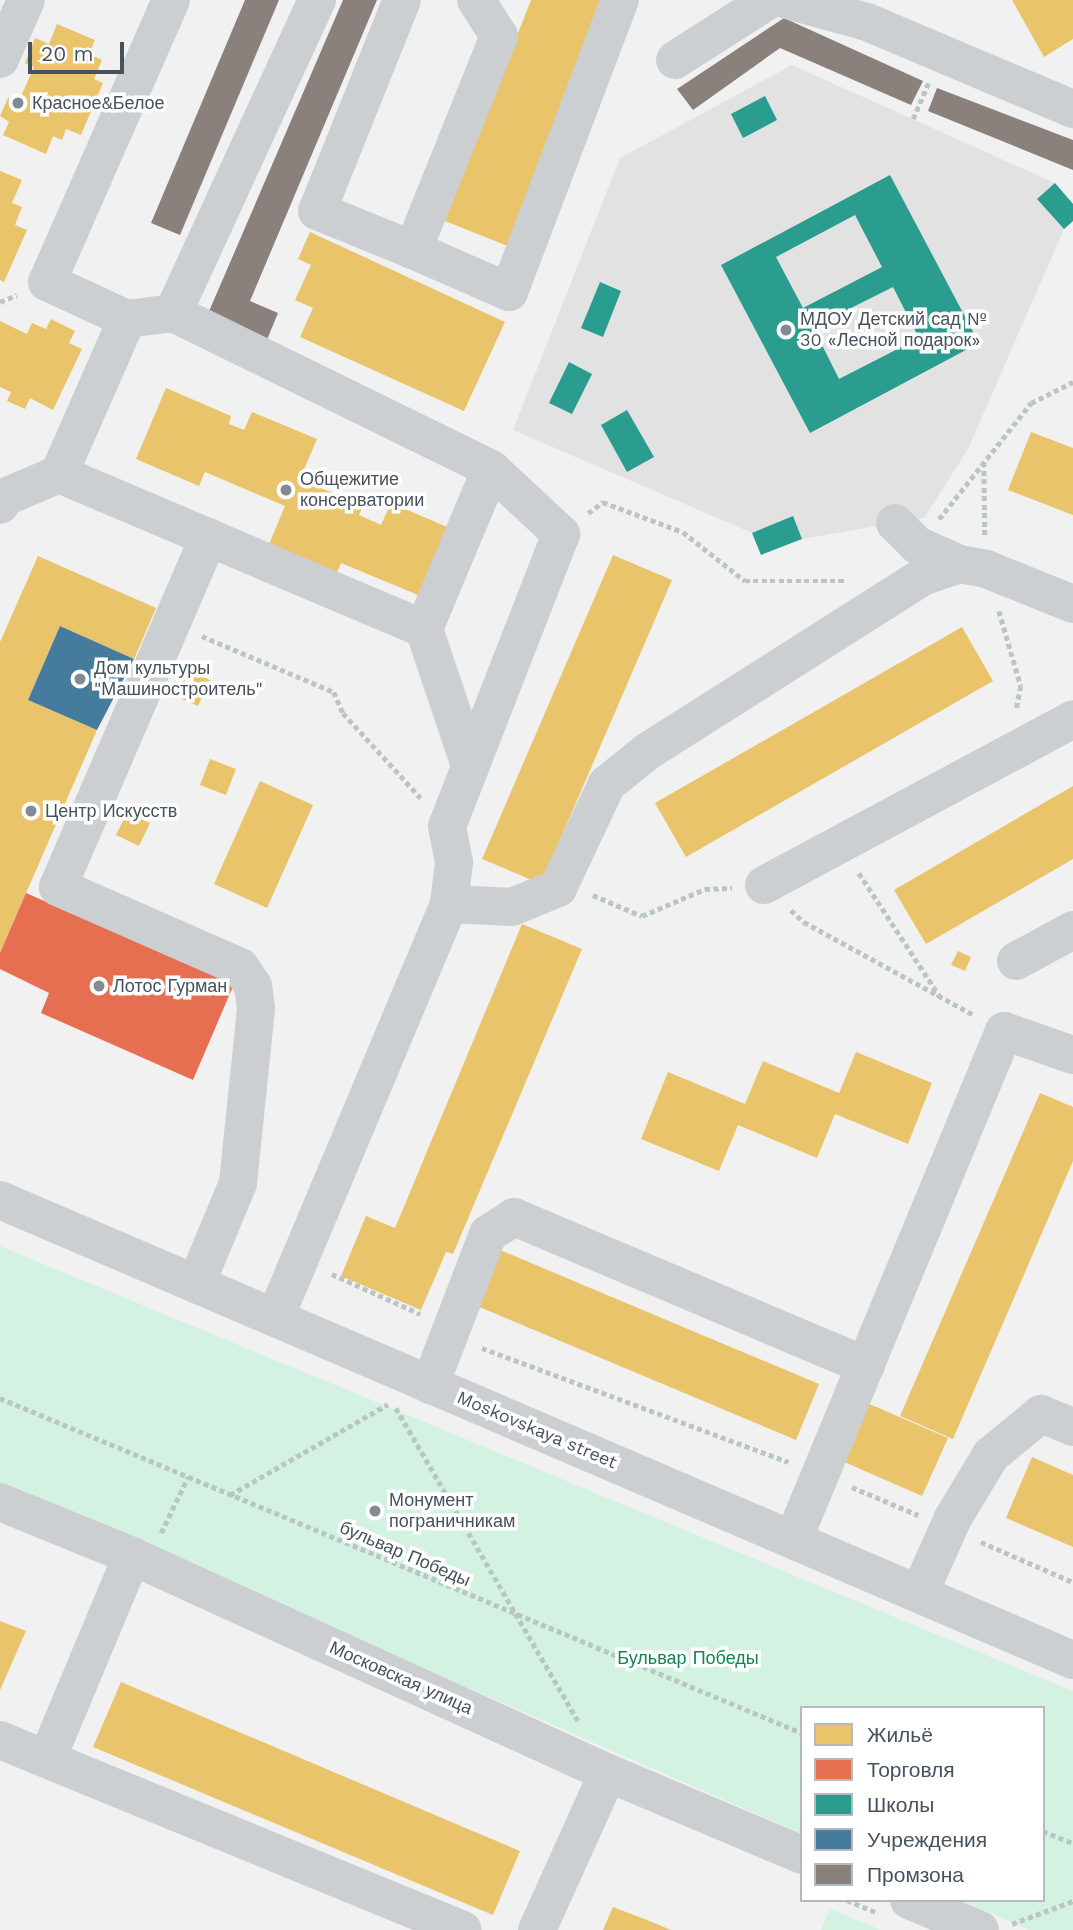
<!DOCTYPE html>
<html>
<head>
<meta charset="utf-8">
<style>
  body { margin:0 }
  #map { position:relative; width:1073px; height:1930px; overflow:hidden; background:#f1f1f1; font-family:"Work Sans",sans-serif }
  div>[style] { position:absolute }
  .education>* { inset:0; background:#e3e2e3 }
  .green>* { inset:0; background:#d4f2e1 }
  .homes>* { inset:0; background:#e9c46a }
  .shops>* { inset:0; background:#e76f51 }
  .schools>* { inset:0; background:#2a9d8f }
  .public>* { inset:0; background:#457b9d }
  .industry>* { inset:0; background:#8a817c }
  .path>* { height:4.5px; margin-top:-2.25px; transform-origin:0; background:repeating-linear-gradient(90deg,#b9c6c3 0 5px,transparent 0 8.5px) }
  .minor>* { height:38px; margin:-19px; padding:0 19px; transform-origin:19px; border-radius:19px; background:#cccfd2 }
  .dots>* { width:19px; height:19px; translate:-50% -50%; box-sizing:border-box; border:4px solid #fff; border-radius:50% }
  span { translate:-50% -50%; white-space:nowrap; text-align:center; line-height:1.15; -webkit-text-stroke:7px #fff; paint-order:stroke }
  .poi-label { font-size:18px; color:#47525f }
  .left { translate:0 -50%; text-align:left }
  .street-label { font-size:18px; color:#47525f }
  .park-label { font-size:18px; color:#128552 }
  .legend { position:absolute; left:800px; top:1706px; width:245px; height:196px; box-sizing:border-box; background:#fff; border:2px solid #b5babf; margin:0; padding:9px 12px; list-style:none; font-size:21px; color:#47525f }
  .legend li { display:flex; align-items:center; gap:14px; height:35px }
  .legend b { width:35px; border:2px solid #b5babf }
  .scale { position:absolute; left:28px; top:42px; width:96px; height:32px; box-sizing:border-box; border:4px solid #47525f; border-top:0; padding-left:9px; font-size:21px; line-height:24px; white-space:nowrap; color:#47525f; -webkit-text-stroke:5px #fff; paint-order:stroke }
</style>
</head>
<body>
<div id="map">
  <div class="education">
    <div style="clip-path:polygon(792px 65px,1055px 183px,1073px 204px,1073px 221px,1064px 229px,968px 449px,924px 518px,802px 539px,793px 517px,752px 533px,513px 430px,620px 158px)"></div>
  </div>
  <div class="green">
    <div style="clip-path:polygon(0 1246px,1073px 1691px,1073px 1930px,1030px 1930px,959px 1900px,1043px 1900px,1043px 1708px,802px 1708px,802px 1834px,0 1483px)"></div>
    <div style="clip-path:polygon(830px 1909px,881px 1930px,821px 1930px)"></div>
  </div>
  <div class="homes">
    <div style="clip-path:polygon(531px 0,606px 0,510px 247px,445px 221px)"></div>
    <div style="clip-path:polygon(1012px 0,1073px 0,1073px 39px,1044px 57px)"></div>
    <div style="clip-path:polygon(57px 24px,95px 40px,89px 54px,102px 60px,94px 79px,103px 83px,81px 135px,66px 129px,62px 140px,53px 136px,46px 154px,3px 135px,9px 122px,0 116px,8px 98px,18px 103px,34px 67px,25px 63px,35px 38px,49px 44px)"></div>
    <div style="clip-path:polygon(0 171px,22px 180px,12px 203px,22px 207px,15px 225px,27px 230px,4px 282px,0 280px)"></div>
    <div style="clip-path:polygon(310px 232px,505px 322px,464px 411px,300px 337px,313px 308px,295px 300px,311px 265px,298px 259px)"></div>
    <div style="clip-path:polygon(51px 319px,75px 331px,69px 343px,82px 349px,53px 410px,30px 398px,25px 409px,7px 401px,11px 392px,0 387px,0 321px,27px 334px,32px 323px,46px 329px)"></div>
    <div style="clip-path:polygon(166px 388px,231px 416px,229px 424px,244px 430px,252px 412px,317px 439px,300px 479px,363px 506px,359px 515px,381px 525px,391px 503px,452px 529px,423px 597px,341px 563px,335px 578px,267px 549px,285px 506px,205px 472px,199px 486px,136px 459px)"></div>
    <div style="clip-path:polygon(1031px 432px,1073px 448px,1073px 515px,1008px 490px)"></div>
    <div style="clip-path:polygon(613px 555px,672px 580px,541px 884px,482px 859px)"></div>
    <div style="clip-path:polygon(38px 556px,156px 608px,134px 659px,60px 626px,28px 700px,97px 730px,0 953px,0 642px)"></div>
    <div style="clip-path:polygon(962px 627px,993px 681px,686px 857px,655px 803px)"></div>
    <div style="clip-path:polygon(184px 668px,210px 680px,198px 706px,173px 695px)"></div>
    <div style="clip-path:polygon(210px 759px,236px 769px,226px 795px,200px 785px)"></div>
    <div style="clip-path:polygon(260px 781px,313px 805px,267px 908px,214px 884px)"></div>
    <div style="clip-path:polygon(1073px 786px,1073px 859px,926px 944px,894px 890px)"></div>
    <div style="clip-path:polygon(127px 812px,150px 823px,139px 846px,116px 835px)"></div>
    <div style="clip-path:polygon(522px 924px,582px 949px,453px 1254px,446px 1252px,421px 1310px,341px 1276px,366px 1216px,395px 1228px)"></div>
    <div style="clip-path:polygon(958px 951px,971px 957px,965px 971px,951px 965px)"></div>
    <div style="clip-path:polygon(856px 1052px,932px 1083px,908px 1144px,835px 1114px,817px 1158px,738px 1125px,719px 1171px,641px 1139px,668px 1072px,745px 1104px,763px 1061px,839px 1093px)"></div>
    <div style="clip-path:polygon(1040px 1093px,1073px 1107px,1073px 1161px,953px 1439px,900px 1416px)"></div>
    <div style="clip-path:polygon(500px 1250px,819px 1384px,796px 1440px,477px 1306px)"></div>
    <div style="clip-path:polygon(867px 1403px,948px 1438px,922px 1496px,842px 1461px)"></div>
    <div style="clip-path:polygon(1032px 1457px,1073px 1475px,1073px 1547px,1006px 1518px)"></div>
    <div style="clip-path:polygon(0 1621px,26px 1631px,0 1690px)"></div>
    <div style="clip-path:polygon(121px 1682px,520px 1851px,493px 1915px,93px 1747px)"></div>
    <div style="clip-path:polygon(613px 1907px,652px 1922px,671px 1930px,603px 1930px)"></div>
  </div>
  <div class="shops">
    <div style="clip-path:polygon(26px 893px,234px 984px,193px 1080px,41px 1013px,49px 993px,0 969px,0 953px)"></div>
  </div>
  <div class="schools">
    <div style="clip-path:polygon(765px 96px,777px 120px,743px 138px,731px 114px)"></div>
    <div style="clip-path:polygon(evenodd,890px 175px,979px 343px,810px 433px,721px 265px,890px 175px,855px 215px,882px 267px,803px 308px,776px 257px,855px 215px,890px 175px,893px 287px,919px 338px,839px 379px,813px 327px,893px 287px)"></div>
    <div style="clip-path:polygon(1055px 183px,1073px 204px,1073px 221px,1064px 229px,1037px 199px)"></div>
    <div style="clip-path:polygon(600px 282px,621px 291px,603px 337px,581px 328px)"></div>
    <div style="clip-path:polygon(569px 362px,592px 374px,572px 414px,549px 403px)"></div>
    <div style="clip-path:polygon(627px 410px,654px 457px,627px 472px,601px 425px)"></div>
    <div style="clip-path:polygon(793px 516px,802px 539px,761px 555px,752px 533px)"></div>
  </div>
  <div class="public">
    <div style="clip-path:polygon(60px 626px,134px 659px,97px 730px,28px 700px)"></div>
  </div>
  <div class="industry">
    <div style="clip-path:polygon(245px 0,279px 0,180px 235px,151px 223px)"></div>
    <div style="clip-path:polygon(343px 0,377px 0,250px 301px,278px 313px,266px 342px,207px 316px)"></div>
    <div style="clip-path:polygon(784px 18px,923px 81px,911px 105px,780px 48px,693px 110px,677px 89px)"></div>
    <div style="clip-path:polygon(937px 88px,1073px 140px,1073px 170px,928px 111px)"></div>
  </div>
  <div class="path">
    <div style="left:913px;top:119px;width:39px;rotate:-67deg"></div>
    <div style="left:0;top:302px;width:18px;rotate:-22deg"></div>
    <div style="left:984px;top:462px;width:73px;rotate:89.2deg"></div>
    <div style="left:588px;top:513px;width:19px;rotate:-36deg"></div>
    <div style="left:603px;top:502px;width:85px;rotate:20.6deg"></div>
    <div style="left:683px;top:532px;width:79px;rotate:38.3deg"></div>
    <div style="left:745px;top:581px;width:102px"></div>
    <div style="left:939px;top:519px;width:148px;rotate:-51.6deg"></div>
    <div style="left:1031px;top:403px;width:47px;rotate:-26.6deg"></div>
    <div style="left:999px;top:611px;width:78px;rotate:73.7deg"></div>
    <div style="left:1021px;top:686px;width:25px;rotate:101deg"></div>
    <div style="left:202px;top:636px;width:143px;rotate:23deg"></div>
    <div style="left:334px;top:692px;width:23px;rotate:67deg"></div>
    <div style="left:343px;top:713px;width:115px;rotate:47.5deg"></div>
    <div style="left:859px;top:873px;width:148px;rotate:56.8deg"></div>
    <div style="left:593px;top:895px;width:53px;rotate:23.2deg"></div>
    <div style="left:642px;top:916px;width:69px;rotate:-23.2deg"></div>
    <div style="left:705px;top:889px;width:27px;rotate:-2deg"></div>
    <div style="left:791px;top:910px;width:18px;rotate:43deg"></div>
    <div style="left:804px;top:922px;width:194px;rotate:28.7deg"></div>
    <div style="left:332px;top:1274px;width:97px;rotate:24.4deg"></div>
    <div style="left:482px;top:1348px;width:327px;rotate:20.4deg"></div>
    <div style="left:0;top:1398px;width:869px;rotate:22.67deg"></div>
    <div style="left:396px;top:1408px;width:362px;rotate:59.8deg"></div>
    <div style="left:852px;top:1487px;width:72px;rotate:23deg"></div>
    <div style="left:230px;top:1495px;width:182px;rotate:-29.9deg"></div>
    <div style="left:161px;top:1533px;width:62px;rotate:-64.3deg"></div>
    <div style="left:981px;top:1542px;width:100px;rotate:23.5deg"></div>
    <div style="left:1043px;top:1831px;width:32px;rotate:22deg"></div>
    <div style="left:847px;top:1900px;width:34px;rotate:23deg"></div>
    <div style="left:1012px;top:1924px;width:65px;rotate:-20.7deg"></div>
  </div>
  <div class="minor">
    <div style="left:171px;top:0;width:308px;rotate:113.7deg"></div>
    <div style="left:47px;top:282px;width:88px;rotate:24.8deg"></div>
    <div style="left:127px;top:319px;width:46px;rotate:-7.4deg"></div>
    <div style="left:173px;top:313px;width:354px;rotate:26.1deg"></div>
    <div style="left:491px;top:469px;width:96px;rotate:42.9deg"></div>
    <div style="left:561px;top:534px;width:313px;rotate:111.3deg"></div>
    <div style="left:447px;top:826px;width:37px;rotate:79deg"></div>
    <div style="left:454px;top:862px;width:42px;rotate:96.8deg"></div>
    <div style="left:402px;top:0;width:227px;rotate:111.9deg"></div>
    <div style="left:317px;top:211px;width:104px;rotate:22.1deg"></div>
    <div style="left:476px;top:0;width:43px;rotate:57.4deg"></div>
    <div style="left:499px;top:36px;width:231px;rotate:111.9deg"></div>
    <div style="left:413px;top:250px;width:105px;rotate:23.6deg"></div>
    <div style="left:509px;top:292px;width:312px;rotate:-69.2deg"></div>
    <div style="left:787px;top:0;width:83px;rotate:15.4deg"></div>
    <div style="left:867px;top:22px;width:224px;rotate:22.9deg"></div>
    <div style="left:0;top:59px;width:64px;rotate:-66.2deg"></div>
    <div style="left:675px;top:60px;width:112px;rotate:-32.6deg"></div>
    <div style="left:173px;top:313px;width:345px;rotate:-65.3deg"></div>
    <div style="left:59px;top:474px;width:397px;rotate:23deg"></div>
    <div style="left:424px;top:629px;width:173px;rotate:-67.3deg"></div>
    <div style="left:0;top:505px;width:8px;rotate:-67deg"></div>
    <div style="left:3px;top:498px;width:61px;rotate:-23.2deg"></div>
    <div style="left:59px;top:474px;width:169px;rotate:-66.3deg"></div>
    <div style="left:895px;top:523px;width:31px;rotate:45deg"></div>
    <div style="left:917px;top:545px;width:46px;rotate:24.3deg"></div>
    <div style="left:424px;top:629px;width:145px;rotate:71.4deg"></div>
    <div style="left:764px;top:885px;width:351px;rotate:-28.2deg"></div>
    <div style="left:1016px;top:961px;width:65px;rotate:-28.5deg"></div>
    <div style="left:0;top:1200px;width:1167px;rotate:23.21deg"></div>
    <div style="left:196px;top:1284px;width:109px;rotate:-67.4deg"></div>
    <div style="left:238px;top:1183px;width:175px;rotate:-84.1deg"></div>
    <div style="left:256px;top:1009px;width:23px;rotate:-97deg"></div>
    <div style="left:253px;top:986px;width:23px;rotate:-124deg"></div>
    <div style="left:240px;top:967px;width:199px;rotate:-156.3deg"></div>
    <div style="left:58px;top:887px;width:381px;rotate:-66.7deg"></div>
    <div style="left:275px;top:1318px;width:449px;rotate:-67.2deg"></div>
    <div style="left:449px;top:904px;width:63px;rotate:2.7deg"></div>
    <div style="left:512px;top:907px;width:50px;rotate:-22.4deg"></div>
    <div style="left:558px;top:888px;width:115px;rotate:-64.8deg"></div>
    <div style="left:607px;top:784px;width:53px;rotate:-38.8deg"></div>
    <div style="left:648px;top:751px;width:325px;rotate:-32.4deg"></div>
    <div style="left:922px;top:577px;width:39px;rotate:-19deg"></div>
    <div style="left:959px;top:564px;width:27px;rotate:10deg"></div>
    <div style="left:986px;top:569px;width:94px;rotate:21.9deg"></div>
    <div style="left:430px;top:1385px;width:162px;rotate:-69deg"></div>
    <div style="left:488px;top:1234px;width:31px;rotate:-33deg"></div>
    <div style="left:514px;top:1217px;width:382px;rotate:22.9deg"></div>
    <div style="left:0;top:1502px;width:143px;rotate:22.2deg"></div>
    <div style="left:132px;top:1556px;width:523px;rotate:24.51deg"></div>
    <div style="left:608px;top:1773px;width:211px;rotate:22.9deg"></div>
    <div style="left:793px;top:1540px;width:551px;rotate:-67.48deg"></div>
    <div style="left:1004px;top:1031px;width:73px;rotate:19.2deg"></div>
    <div style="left:919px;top:1594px;width:83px;rotate:-65.9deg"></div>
    <div style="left:953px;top:1518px;width:74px;rotate:-58.9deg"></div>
    <div style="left:991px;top:1455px;width:65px;rotate:-39.4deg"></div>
    <div style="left:1041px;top:1414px;width:35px;rotate:22deg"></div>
    <div style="left:0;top:1740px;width:500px;rotate:22.31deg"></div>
    <div style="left:47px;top:1759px;width:220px;rotate:-67.3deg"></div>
    <div style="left:909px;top:1900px;width:77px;rotate:22.9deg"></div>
    <div style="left:537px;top:1930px;width:172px;rotate:-65.7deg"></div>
  </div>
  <div class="dots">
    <div style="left:18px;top:103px;background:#828a92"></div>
    <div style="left:786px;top:330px;background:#828a92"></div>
    <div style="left:286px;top:490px;background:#828a92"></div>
    <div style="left:80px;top:679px;background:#828a92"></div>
    <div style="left:31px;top:811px;background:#828a92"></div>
    <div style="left:99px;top:986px;background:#828a92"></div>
    <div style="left:375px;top:1511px;background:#828a92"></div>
  </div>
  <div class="poi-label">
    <span class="left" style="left:32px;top:103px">Красное&amp;Белое</span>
    <span class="left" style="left:800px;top:330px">МДОУ Детский сад №<br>30 «Лесной подарок»</span>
    <span class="left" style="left:300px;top:490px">Общежитие<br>консерватории</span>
    <span class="left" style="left:94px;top:679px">Дом культуры<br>"Машиностроитель"</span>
    <span class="left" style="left:45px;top:811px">Центр Искусств</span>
    <span class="left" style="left:113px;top:986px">Лотос Гурман</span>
    <span class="left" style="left:389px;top:1511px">Монумент<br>пограничникам</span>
  </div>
  <div class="street-label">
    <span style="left:537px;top:1430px;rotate:23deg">Moskovskaya street</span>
    <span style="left:405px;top:1554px;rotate:23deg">бульвар Победы</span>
    <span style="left:401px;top:1678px;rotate:24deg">Московская улица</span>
  </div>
  <div class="park-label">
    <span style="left:688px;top:1658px">Бульвар Победы</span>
  </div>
  <ul class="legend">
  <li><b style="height:19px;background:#e9c46a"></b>Жильё</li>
  <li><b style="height:19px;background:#e76f51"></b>Торговля</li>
  <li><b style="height:19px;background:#2a9d8f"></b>Школы</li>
  <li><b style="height:19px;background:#457b9d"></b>Учреждения</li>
  <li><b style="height:19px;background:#8a817c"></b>Промзона</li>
  </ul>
  <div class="scale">20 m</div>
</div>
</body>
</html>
